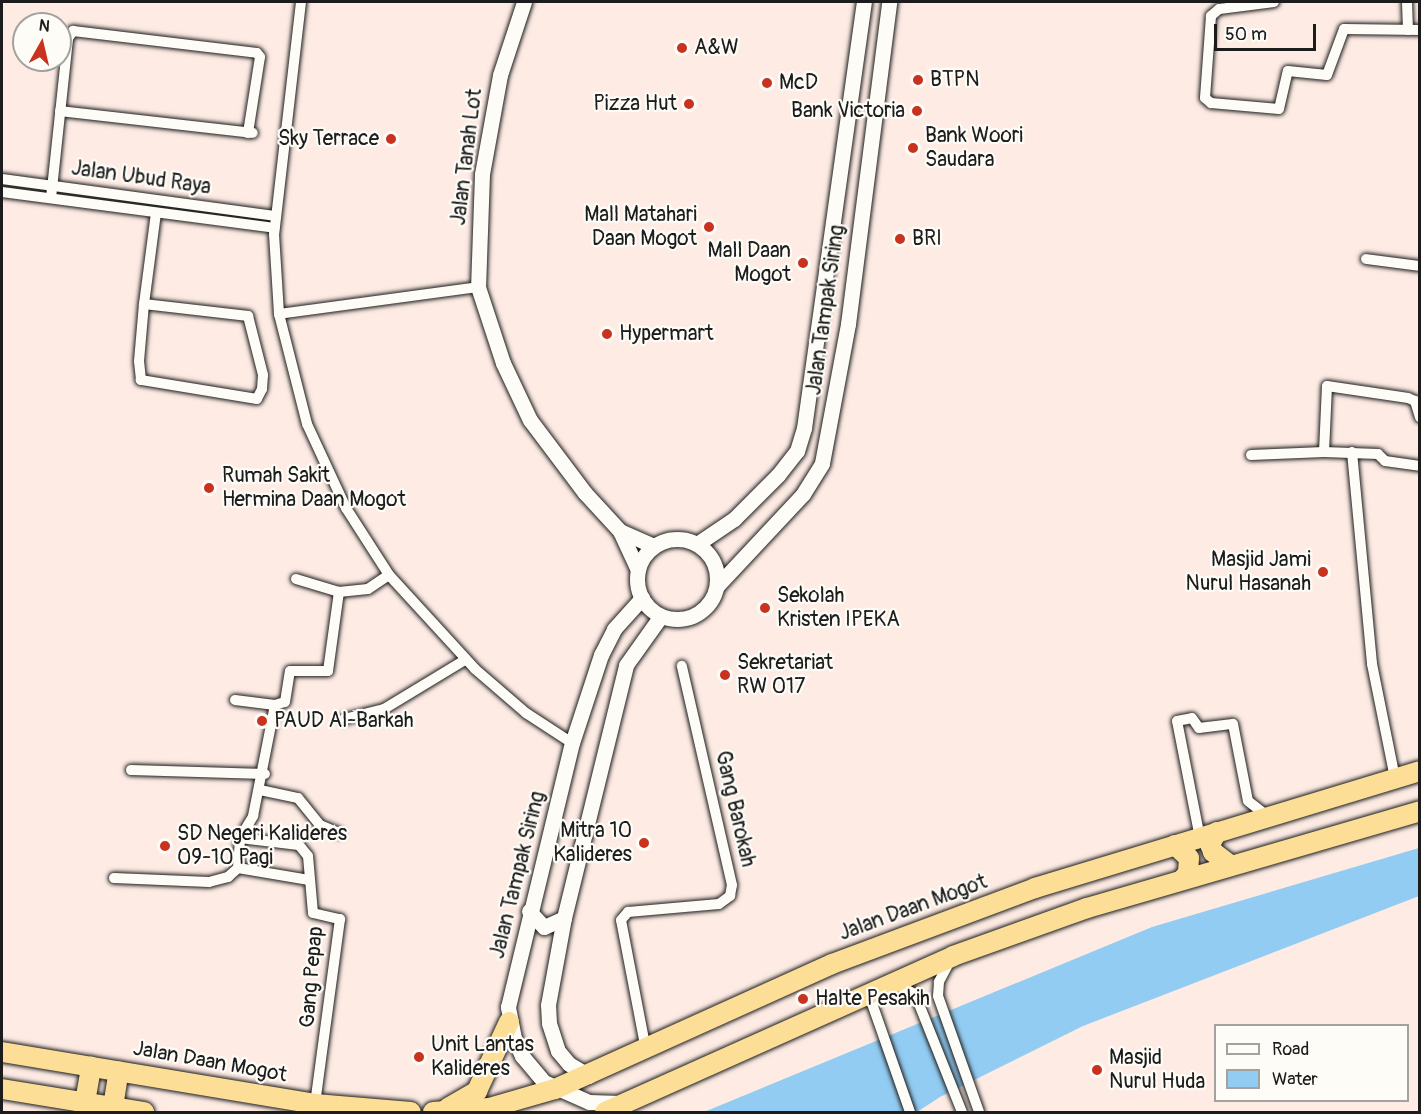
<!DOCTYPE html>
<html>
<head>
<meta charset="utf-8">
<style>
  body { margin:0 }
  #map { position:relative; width:1421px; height:1114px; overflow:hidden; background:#fdebe4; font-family:Pangolin,sans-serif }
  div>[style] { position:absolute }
  .water>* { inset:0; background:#92ccf2 }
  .roads { filter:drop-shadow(0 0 2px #1c1c1c) drop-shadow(0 0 2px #1c1c1c) }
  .street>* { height:10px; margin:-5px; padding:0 5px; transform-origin:5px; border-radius:5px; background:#fdfcf7 }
  .secondary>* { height:15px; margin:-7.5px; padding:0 7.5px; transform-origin:7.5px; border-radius:7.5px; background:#fdfcf7 }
  .secondary>.ring { margin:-7.5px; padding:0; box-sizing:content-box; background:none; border:15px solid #fdfcf7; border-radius:50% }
  .highway>* { height:20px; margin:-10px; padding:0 10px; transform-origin:10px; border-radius:10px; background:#fdde96 }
  .dots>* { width:16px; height:16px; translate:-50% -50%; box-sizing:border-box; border:3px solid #fdfcf7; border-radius:50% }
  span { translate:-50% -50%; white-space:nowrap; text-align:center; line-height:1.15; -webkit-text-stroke:4.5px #fdfcf7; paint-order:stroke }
  .poi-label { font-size:21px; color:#1c1c1c }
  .left { translate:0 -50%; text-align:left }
  .right { translate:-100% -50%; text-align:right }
  .street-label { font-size:21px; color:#1c1c1c }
  .frame { position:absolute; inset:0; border:3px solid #1c1c1c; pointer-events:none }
  .legend { position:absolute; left:1214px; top:1024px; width:195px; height:78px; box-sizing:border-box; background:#fdfcf7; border:2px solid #a3a29f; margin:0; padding:8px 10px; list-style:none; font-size:18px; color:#1c1c1c }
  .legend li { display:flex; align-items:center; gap:12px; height:30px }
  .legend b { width:30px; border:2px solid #a3a29f }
  .north { position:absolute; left:12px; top:12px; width:60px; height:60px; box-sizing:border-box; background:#fdfcf7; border:2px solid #a3a29f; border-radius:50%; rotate:8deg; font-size:16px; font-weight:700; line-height:24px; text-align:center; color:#1c1c1c }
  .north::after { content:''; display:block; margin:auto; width:21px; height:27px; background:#c8321e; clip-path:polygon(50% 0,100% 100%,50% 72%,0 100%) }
  .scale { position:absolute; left:1214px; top:24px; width:102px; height:27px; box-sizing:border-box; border:3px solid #1c1c1c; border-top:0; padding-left:8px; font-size:18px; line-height:21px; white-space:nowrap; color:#1c1c1c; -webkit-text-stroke:4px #fdfcf7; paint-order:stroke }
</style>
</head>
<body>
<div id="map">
  <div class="water">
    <div style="clip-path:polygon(1419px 848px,1419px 896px,1083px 1026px,940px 1097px,917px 1112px,704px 1112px,1152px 927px)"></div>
  </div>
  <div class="roads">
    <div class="street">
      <div style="left:301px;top:2px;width:234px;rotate:96.6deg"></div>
      <div style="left:274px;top:234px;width:80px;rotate:86.4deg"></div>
      <div style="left:279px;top:314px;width:114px;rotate:75.7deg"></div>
      <div style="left:307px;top:424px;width:93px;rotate:65.1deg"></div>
      <div style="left:346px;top:508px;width:80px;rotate:57.3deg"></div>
      <div style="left:389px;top:575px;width:127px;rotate:47.5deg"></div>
      <div style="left:475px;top:669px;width:67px;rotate:40.8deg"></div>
      <div style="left:526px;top:713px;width:55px;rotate:33.1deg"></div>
      <div style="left:1274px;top:2px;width:55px;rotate:172.7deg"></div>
      <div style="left:1219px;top:9px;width:11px;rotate:139deg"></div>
      <div style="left:1211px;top:16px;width:82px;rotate:94.2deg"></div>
      <div style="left:1205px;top:98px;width:8px;rotate:40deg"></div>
      <div style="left:1211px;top:103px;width:68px;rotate:5deg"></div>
      <div style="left:1279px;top:109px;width:39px;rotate:-77deg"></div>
      <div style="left:1288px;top:71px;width:39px;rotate:6deg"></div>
      <div style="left:1327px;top:75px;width:49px;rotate:-69.7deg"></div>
      <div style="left:1344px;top:29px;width:76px;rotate:0.8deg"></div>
      <div style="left:1407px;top:2px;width:28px;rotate:88deg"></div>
      <div style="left:60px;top:111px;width:194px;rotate:6.5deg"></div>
      <div style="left:2px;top:179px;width:275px;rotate:7.7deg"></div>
      <div style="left:2px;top:192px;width:275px;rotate:7.5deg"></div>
      <div style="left:51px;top:198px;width:161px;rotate:-83.9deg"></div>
      <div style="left:68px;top:38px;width:9px;rotate:-54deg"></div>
      <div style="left:73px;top:31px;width:185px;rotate:6.8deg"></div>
      <div style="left:257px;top:53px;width:5px;rotate:53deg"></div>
      <div style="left:260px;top:57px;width:77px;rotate:99deg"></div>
      <div style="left:1366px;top:259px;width:54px;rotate:7.4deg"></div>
      <div style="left:144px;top:304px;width:105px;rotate:6.6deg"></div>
      <div style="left:248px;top:316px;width:61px;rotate:75.7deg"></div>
      <div style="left:263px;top:375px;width:14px;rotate:94deg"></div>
      <div style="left:262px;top:389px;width:11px;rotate:117deg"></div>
      <div style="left:257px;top:399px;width:118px;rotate:-170.7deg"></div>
      <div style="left:141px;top:380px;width:19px;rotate:-96deg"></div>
      <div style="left:139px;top:361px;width:57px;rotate:-85deg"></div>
      <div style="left:144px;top:304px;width:92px;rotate:-82.5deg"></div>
      <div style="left:279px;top:314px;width:201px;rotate:-7.7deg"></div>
      <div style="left:1324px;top:452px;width:54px;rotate:2.1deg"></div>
      <div style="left:1378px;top:454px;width:10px;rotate:45deg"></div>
      <div style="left:1385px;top:461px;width:35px;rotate:8deg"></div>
      <div style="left:1352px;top:452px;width:213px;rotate:84.6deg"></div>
      <div style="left:1372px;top:664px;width:116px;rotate:78.6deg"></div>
      <div style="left:1251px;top:455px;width:73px;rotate:-2.4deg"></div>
      <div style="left:1324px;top:452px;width:66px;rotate:-87.4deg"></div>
      <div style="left:1327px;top:386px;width:82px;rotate:8.4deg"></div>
      <div style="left:1408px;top:398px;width:8px;rotate:23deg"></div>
      <div style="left:1415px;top:401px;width:17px;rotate:73deg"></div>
      <div style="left:296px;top:579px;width:45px;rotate:16.8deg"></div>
      <div style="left:339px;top:592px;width:29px;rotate:-6deg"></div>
      <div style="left:368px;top:589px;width:25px;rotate:-34deg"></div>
      <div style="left:235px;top:700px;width:40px;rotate:7.1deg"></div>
      <div style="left:344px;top:719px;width:41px;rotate:-14deg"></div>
      <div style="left:384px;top:709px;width:95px;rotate:-31.2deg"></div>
      <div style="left:131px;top:770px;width:134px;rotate:1.7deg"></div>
      <div style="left:260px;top:790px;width:39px;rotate:12deg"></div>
      <div style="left:298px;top:798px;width:35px;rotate:51deg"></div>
      <div style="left:320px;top:825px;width:21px;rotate:23deg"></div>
      <div style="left:240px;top:838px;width:59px;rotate:6.8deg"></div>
      <div style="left:299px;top:845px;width:14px;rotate:51deg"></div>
      <div style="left:308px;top:856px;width:57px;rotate:85deg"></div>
      <div style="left:313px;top:913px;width:28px;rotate:13deg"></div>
      <div style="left:340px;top:919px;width:187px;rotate:97.7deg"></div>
      <div style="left:1200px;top:838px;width:119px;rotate:-101.1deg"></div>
      <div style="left:1177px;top:721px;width:15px;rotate:-11deg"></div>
      <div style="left:1192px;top:718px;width:12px;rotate:55deg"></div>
      <div style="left:1199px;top:728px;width:34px;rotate:-7deg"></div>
      <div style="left:1233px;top:724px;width:78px;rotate:79deg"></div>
      <div style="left:1248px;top:801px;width:24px;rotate:38deg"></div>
      <div style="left:114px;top:878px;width:95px;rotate:2.4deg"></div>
      <div style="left:209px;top:882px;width:20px;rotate:-15deg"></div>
      <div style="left:228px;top:877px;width:13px;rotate:-42deg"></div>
      <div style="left:309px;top:880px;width:72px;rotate:-170.4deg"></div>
      <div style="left:238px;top:868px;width:30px;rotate:-86deg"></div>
      <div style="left:240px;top:838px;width:26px;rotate:-59deg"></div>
      <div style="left:253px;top:816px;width:113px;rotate:-78.8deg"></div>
      <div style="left:275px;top:705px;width:10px;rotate:-17deg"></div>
      <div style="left:285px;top:702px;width:31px;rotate:-81deg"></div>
      <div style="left:290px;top:671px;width:38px"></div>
      <div style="left:328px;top:671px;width:80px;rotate:-82.1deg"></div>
      <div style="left:950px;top:961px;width:24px;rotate:118deg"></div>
      <div style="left:939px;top:982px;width:14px;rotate:94deg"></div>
      <div style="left:938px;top:996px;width:123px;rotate:70.5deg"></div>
      <div style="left:892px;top:982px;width:26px;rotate:28deg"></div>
      <div style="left:915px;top:994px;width:127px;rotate:68.3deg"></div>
      <div style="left:868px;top:992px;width:127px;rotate:70.7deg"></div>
      <div style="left:646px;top:1050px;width:132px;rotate:-100.9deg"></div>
      <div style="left:621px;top:920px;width:11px;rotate:-49deg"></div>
      <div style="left:628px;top:912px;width:91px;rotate:-5deg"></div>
      <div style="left:719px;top:904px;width:14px;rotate:-36deg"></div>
      <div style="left:730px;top:896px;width:11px;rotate:-80deg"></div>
      <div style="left:732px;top:885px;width:225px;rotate:-102.9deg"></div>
    </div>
    <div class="secondary">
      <div style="left:524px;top:2px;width:77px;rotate:108.2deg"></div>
      <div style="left:500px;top:75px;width:101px;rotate:100.3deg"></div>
      <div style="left:482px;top:174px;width:113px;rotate:92deg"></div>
      <div style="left:478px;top:287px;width:80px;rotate:71.8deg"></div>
      <div style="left:503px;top:363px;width:63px;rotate:64.7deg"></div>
      <div style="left:530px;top:420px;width:91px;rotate:53deg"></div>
      <div style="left:585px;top:493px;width:52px;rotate:47.4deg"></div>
      <div style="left:620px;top:531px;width:43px;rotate:65.2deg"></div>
      <div style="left:620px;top:531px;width:36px;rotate:24deg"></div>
      <div class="ring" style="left:637px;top:539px;width:65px;height:65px"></div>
      <div style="left:697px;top:544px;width:45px;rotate:-34deg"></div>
      <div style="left:734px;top:519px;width:62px;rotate:-45deg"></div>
      <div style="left:778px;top:475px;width:31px;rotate:-52deg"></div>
      <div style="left:797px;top:451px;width:24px;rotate:-73deg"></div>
      <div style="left:804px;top:428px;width:430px;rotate:-82deg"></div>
      <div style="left:717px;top:586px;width:126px;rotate:-46.9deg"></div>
      <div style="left:803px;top:494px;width:36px;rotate:-58deg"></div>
      <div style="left:822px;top:463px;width:141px;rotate:-79.4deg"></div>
      <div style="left:848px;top:324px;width:325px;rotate:-82.7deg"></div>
      <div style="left:529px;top:911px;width:22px;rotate:47deg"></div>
      <div style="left:544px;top:927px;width:22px;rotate:-24deg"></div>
      <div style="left:589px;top:1076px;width:23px;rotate:-149deg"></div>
      <div style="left:569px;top:1064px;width:17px;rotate:-130deg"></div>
      <div style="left:558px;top:1051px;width:29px;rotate:-108deg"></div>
      <div style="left:549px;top:1023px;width:18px;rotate:-93deg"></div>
      <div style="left:548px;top:1005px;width:88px;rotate:-79.6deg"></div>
      <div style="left:564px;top:918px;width:260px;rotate:-76.2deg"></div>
      <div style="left:626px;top:665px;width:60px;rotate:-54.5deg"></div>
      <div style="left:621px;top:1103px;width:32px;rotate:-178deg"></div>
      <div style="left:589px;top:1102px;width:49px;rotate:-156deg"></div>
      <div style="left:544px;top:1082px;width:34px;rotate:-130deg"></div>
      <div style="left:522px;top:1056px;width:20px;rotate:-114deg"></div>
      <div style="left:514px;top:1038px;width:32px;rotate:-101deg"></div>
      <div style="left:508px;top:1007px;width:272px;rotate:-76.4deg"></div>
      <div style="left:572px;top:743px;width:93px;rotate:-71.8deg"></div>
      <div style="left:601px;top:655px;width:29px;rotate:-63deg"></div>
      <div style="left:614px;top:629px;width:42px;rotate:-47.9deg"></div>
    </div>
    <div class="highway">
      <div style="left:1217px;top:832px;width:14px;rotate:120deg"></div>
      <div style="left:1210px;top:844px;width:9px;rotate:69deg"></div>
      <div style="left:1213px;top:852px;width:21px;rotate:37deg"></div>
      <div style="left:1175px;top:845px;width:19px;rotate:43deg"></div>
      <div style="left:1189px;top:858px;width:15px;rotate:94deg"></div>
      <div style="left:1188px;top:873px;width:9px;rotate:131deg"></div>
      <div style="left:2px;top:1052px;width:317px;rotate:9.4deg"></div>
      <div style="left:315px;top:1104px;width:96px;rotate:4.8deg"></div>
      <div style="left:2px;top:1089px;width:144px;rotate:9.2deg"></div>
      <div style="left:85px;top:1102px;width:36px;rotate:-80deg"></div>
      <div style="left:113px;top:1107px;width:36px;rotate:-81deg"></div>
      <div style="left:448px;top:1108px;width:34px;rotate:-30deg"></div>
      <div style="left:477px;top:1091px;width:76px;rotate:-65.1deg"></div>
      <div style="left:433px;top:1112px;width:56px;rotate:-4.1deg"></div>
      <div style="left:489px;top:1108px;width:69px;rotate:-16.1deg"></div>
      <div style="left:555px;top:1089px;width:304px;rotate:-24.3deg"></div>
      <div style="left:832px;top:964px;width:217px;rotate:-20.5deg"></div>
      <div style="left:1035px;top:888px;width:402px;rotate:-16.9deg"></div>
      <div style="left:605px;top:1112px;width:381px;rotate:-24.1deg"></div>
      <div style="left:953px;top:956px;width:142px;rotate:-19.7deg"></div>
      <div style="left:1087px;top:908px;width:347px;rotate:-16.2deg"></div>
    </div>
  </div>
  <div class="dots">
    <div style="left:682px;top:48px;background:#c8321e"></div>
    <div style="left:918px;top:80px;background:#c8321e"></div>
    <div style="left:767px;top:83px;background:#c8321e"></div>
    <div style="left:689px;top:104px;background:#c8321e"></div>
    <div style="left:917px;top:111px;background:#c8321e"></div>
    <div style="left:391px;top:139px;background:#c8321e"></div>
    <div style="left:913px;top:148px;background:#c8321e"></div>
    <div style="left:709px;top:227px;background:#c8321e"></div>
    <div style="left:900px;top:239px;background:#c8321e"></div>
    <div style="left:803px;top:263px;background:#c8321e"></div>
    <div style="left:607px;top:334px;background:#c8321e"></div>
    <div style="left:209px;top:488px;background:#c8321e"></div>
    <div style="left:1323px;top:572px;background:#c8321e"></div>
    <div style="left:765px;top:608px;background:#c8321e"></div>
    <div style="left:725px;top:675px;background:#c8321e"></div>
    <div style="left:262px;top:721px;background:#c8321e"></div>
    <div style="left:644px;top:843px;background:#c8321e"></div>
    <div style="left:165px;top:846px;background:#c8321e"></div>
    <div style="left:803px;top:999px;background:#c8321e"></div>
    <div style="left:419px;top:1057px;background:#c8321e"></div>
    <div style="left:1097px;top:1070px;background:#c8321e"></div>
  </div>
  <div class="poi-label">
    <span class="left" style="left:694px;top:48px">A&amp;W</span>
    <span class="left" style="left:930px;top:80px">BTPN</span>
    <span class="left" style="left:779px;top:83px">McD</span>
    <span class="right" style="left:677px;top:104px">Pizza Hut</span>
    <span class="right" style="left:905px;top:111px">Bank Victoria</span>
    <span class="left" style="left:925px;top:148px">Bank Woori<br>Saudara</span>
    <span class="right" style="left:379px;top:139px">Sky Terrace</span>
    <span class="right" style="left:697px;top:227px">Mall Matahari<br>Daan Mogot</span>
    <span class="left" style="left:912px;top:239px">BRI</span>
    <span class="right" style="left:791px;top:263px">Mall Daan<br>Mogot</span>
    <span class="left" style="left:619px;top:334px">Hypermart</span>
    <span class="left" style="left:222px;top:488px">Rumah Sakit<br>Hermina Daan Mogot</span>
    <span class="right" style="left:1311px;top:572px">Masjid Jami<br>Nurul Hasanah</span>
    <span class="left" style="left:777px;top:608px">Sekolah<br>Kristen IPEKA</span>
    <span class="left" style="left:737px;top:675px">Sekretariat<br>RW 017</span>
    <span class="left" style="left:274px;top:721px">PAUD Al-Barkah</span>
    <span class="right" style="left:632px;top:843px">Mitra 10<br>Kalideres</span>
    <span class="left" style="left:177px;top:846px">SD Negeri Kalideres<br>09-10 Pagi</span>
    <span class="left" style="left:815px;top:999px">Halte Pesakih</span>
    <span class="left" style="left:431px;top:1057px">Unit Lantas<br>Kalideres</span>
    <span class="left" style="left:1109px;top:1070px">Masjid<br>Nurul Huda</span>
  </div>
  <div class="street-label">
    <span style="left:467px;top:157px;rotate:-83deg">Jalan Tanah Lot</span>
    <span style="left:141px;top:178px;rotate:8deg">Jalan Ubud Raya</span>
    <span style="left:826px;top:310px;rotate:-82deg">Jalan Tampak Siring</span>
    <span style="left:735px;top:809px;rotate:77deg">Gang Barokah</span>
    <span style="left:518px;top:875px;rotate:-76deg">Jalan Tampak Siring</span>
    <span style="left:913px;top:908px;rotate:-20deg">Jalan Daan Mogot</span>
    <span style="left:312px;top:977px;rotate:-85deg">Gang Pepap</span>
    <span style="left:210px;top:1062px;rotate:10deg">Jalan Daan Mogot</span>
  </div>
  <div class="frame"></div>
  <ul class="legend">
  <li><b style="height:8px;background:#fdfcf7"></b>Road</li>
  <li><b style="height:16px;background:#92ccf2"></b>Water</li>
  </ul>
  <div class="north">N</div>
  <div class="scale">50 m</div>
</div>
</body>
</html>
